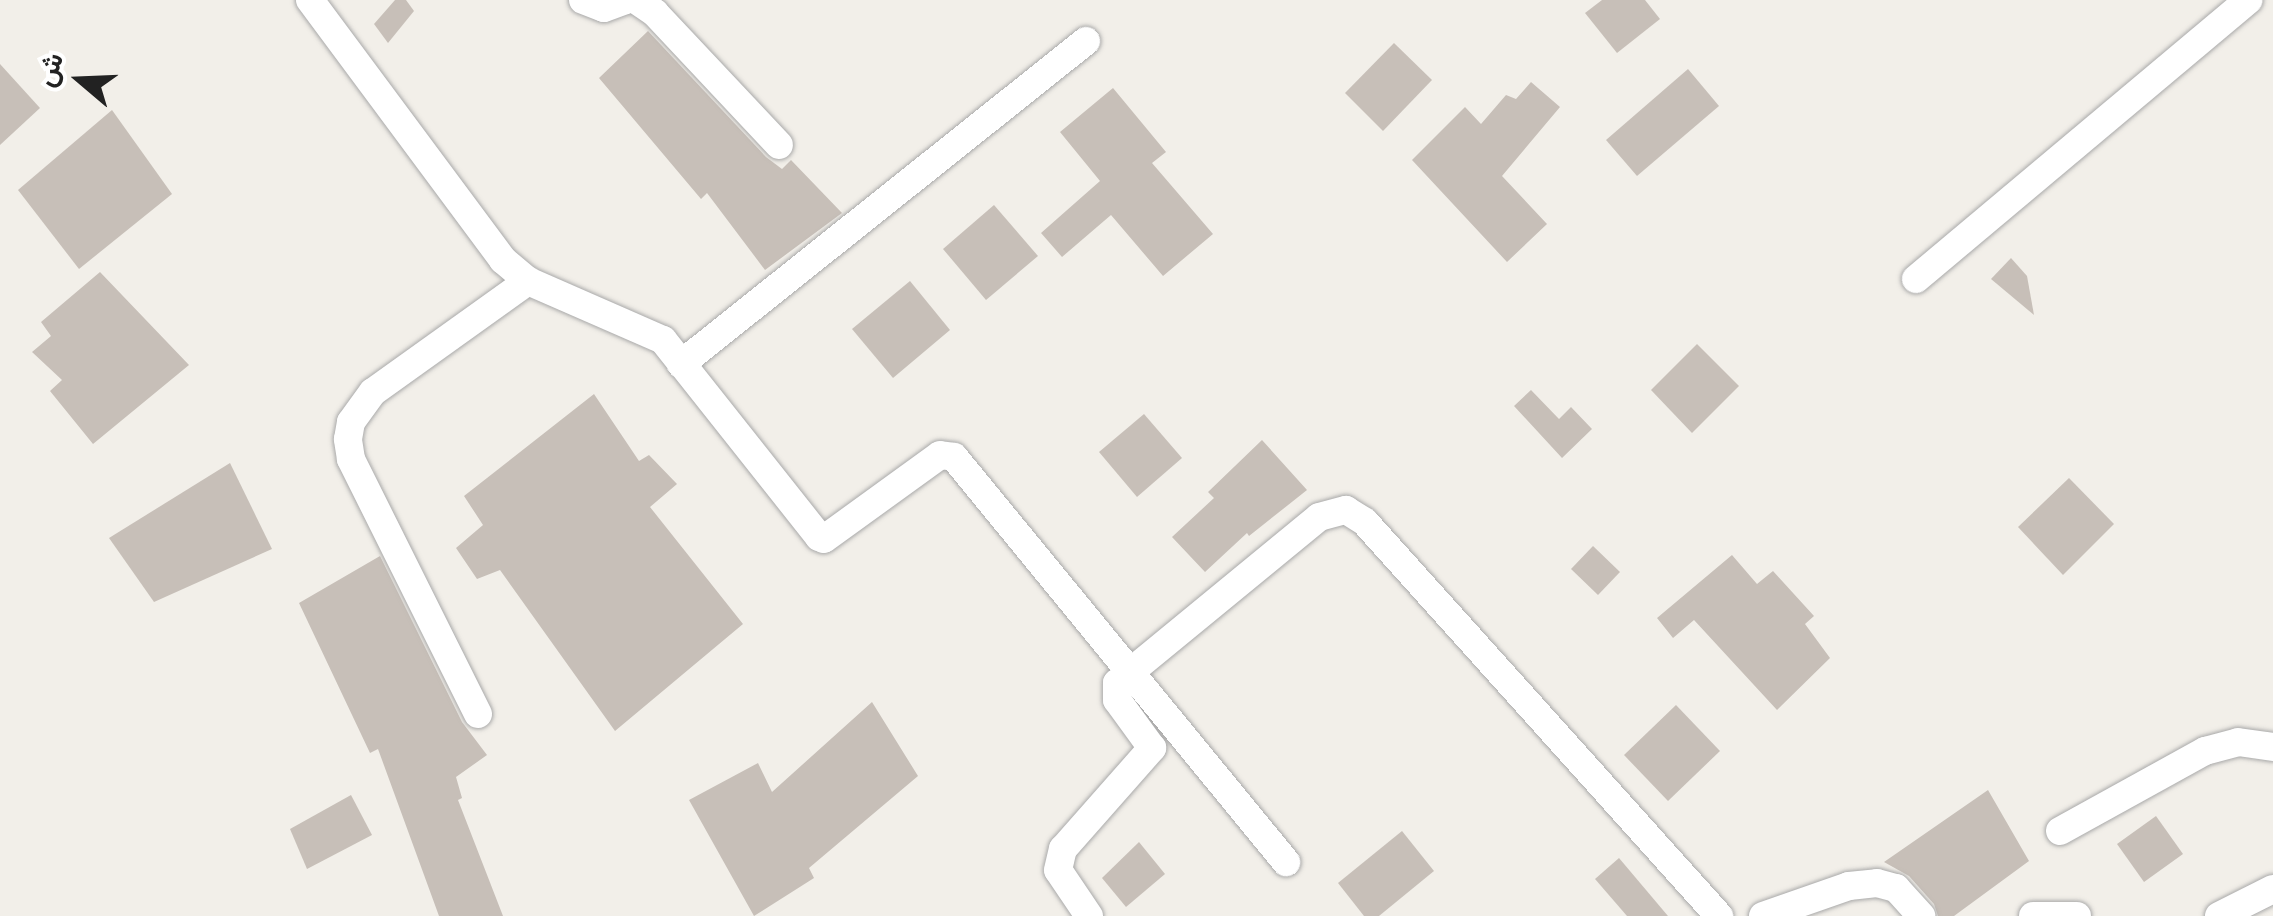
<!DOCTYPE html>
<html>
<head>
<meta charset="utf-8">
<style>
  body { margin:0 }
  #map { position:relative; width:2273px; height:916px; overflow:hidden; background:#f2efe9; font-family:Overpass,Vazirmatn,sans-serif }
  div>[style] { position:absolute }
  .building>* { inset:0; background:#c7bfb8 }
  .roads { filter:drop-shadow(0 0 2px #a9a9a9) drop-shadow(0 0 2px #a9a9a9) }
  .minor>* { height:28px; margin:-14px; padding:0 14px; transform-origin:14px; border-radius:14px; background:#fff }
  span { translate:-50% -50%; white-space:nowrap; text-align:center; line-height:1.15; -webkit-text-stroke:8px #fff; paint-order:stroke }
  .north { position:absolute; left:30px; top:30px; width:100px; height:100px; -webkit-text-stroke:8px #fff; paint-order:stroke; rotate:289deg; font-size:28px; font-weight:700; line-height:40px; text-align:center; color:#222 }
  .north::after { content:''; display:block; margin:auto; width:35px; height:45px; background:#222; clip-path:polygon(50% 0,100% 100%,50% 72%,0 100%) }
</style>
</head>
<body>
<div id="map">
  <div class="building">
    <div style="clip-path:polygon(395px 0,406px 0,414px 11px,388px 43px,374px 24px)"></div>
    <div style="clip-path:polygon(1602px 0,1645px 0,1660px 19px,1617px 53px,1585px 13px)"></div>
    <div style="clip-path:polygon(648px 31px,766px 157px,782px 169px,791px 160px,842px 213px,765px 270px,707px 193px,701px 199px,599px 78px)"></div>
    <div style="clip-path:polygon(1394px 43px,1432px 80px,1383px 131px,1345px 93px)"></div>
    <div style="clip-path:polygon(0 64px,40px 108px,0 145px)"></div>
    <div style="clip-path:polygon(1688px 69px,1719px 106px,1637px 176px,1606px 140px)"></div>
    <div style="clip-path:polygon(1531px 82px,1560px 107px,1502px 176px,1547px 224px,1507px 262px,1412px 160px,1465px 107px,1481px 124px,1506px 95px,1516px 99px)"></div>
    <div style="clip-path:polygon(1113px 88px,1166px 152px,1152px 163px,1213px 234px,1163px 276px,1111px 215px,1062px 257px,1041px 233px,1100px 181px,1060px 132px)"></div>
    <div style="clip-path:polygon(112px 110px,172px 194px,79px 269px,18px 190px)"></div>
    <div style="clip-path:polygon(994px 205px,1038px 256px,986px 300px,943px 249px)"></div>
    <div style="clip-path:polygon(2011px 258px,2027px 276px,2034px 315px,1991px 279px)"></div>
    <div style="clip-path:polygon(100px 272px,189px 365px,93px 444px,50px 391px,62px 380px,32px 352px,51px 336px,41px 322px)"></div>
    <div style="clip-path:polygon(910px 281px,950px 330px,893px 378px,852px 329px)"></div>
    <div style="clip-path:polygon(1697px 344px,1739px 386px,1692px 433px,1651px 390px)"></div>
    <div style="clip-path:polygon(1531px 390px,1559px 419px,1571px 407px,1592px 429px,1562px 458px,1514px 406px)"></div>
    <div style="clip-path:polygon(594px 394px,639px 461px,649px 455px,677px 484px,650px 507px,743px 624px,615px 731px,500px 570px,477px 579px,456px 548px,483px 525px,464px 496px)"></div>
    <div style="clip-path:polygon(1144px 414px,1182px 458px,1137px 497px,1099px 452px)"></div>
    <div style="clip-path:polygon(1262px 440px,1307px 490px,1249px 536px,1247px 533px,1205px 572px,1172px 537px,1214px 498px,1208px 492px)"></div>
    <div style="clip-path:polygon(230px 463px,272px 549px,154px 602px,109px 538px)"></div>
    <div style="clip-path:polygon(2069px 478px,2114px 524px,2063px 575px,2018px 527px)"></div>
    <div style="clip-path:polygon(1593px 546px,1620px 572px,1598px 595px,1571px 569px)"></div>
    <div style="clip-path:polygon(1732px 555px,1757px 584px,1773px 571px,1814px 616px,1805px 624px,1830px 658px,1777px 710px,1694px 620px,1673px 638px,1657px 618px)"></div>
    <div style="clip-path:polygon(380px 556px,462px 722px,487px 755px,456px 777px,462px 798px,458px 800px,503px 916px,439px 916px,378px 749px,370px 753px,299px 603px)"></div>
    <div style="clip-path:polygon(872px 702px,918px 776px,809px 868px,814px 878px,754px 916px,689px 800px,758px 763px,772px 792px)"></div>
    <div style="clip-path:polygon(1676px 705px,1720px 751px,1668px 801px,1624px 755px)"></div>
    <div style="clip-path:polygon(1988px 790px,2029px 861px,1954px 916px,1938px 916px,1934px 904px,1909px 876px,1884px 862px)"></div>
    <div style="clip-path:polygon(351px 795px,372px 835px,307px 869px,290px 829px)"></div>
    <div style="clip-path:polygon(2156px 816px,2183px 854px,2144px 882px,2117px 844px)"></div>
    <div style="clip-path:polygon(1402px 831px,1434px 871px,1379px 916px,1364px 916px,1338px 883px)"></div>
    <div style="clip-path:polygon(1139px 842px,1165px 874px,1126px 907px,1102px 878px)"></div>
    <div style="clip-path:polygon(1619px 858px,1668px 916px,1627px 916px,1595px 879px)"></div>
  </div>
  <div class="roads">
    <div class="minor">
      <div style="left:310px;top:0;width:324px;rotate:53.4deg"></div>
      <div style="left:503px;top:260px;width:33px;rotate:40deg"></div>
      <div style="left:528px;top:281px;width:147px;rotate:23.6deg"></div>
      <div style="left:663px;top:340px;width:251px;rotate:51.6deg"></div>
      <div style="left:819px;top:537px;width:5px;rotate:22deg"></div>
      <div style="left:824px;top:539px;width:143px;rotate:-35.9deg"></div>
      <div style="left:940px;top:455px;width:14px;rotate:8deg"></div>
      <div style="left:954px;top:457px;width:524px;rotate:50.66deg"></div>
      <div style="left:583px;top:0;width:22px;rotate:21deg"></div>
      <div style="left:604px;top:8px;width:23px;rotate:-20deg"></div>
      <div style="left:636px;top:0;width:23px;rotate:34deg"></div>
      <div style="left:655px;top:13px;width:181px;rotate:46.8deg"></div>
      <div style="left:1916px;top:279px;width:434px;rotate:-40deg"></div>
      <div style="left:681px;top:364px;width:518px;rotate:-38.57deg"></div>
      <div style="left:478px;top:714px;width:285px;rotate:-116.5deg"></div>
      <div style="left:351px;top:459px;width:20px;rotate:-99deg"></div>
      <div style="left:348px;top:439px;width:17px;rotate:-80deg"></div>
      <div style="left:351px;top:422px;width:37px;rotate:-54deg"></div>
      <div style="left:373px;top:392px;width:191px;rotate:-35.6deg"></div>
      <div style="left:2060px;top:831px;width:166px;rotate:-28.9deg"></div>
      <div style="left:2205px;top:751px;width:34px;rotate:-15deg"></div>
      <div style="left:2238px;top:742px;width:35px;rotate:8deg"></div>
      <div style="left:1089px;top:916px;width:55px;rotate:-124deg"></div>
      <div style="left:1058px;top:870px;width:22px;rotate:-77deg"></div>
      <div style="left:1063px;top:849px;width:135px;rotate:-48.6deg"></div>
      <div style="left:1152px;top:748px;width:59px;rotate:-126.1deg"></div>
      <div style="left:1117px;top:700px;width:17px;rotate:-90deg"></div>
      <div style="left:1117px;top:683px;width:261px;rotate:-39.4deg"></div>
      <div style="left:1319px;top:517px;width:28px;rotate:-15deg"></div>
      <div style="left:1346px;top:510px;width:22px;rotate:32deg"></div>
      <div style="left:1365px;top:522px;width:530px;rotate:48.06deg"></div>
      <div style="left:1763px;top:916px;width:91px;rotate:-19.2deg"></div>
      <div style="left:1849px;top:886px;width:28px;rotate:-6deg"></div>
      <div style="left:1877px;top:883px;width:20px;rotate:15deg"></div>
      <div style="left:1896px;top:888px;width:38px;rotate:48deg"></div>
      <div style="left:2033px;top:916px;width:44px"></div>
      <div style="left:2219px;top:916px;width:60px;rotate:-26.6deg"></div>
    </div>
  </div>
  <div class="north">ش</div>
</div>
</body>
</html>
